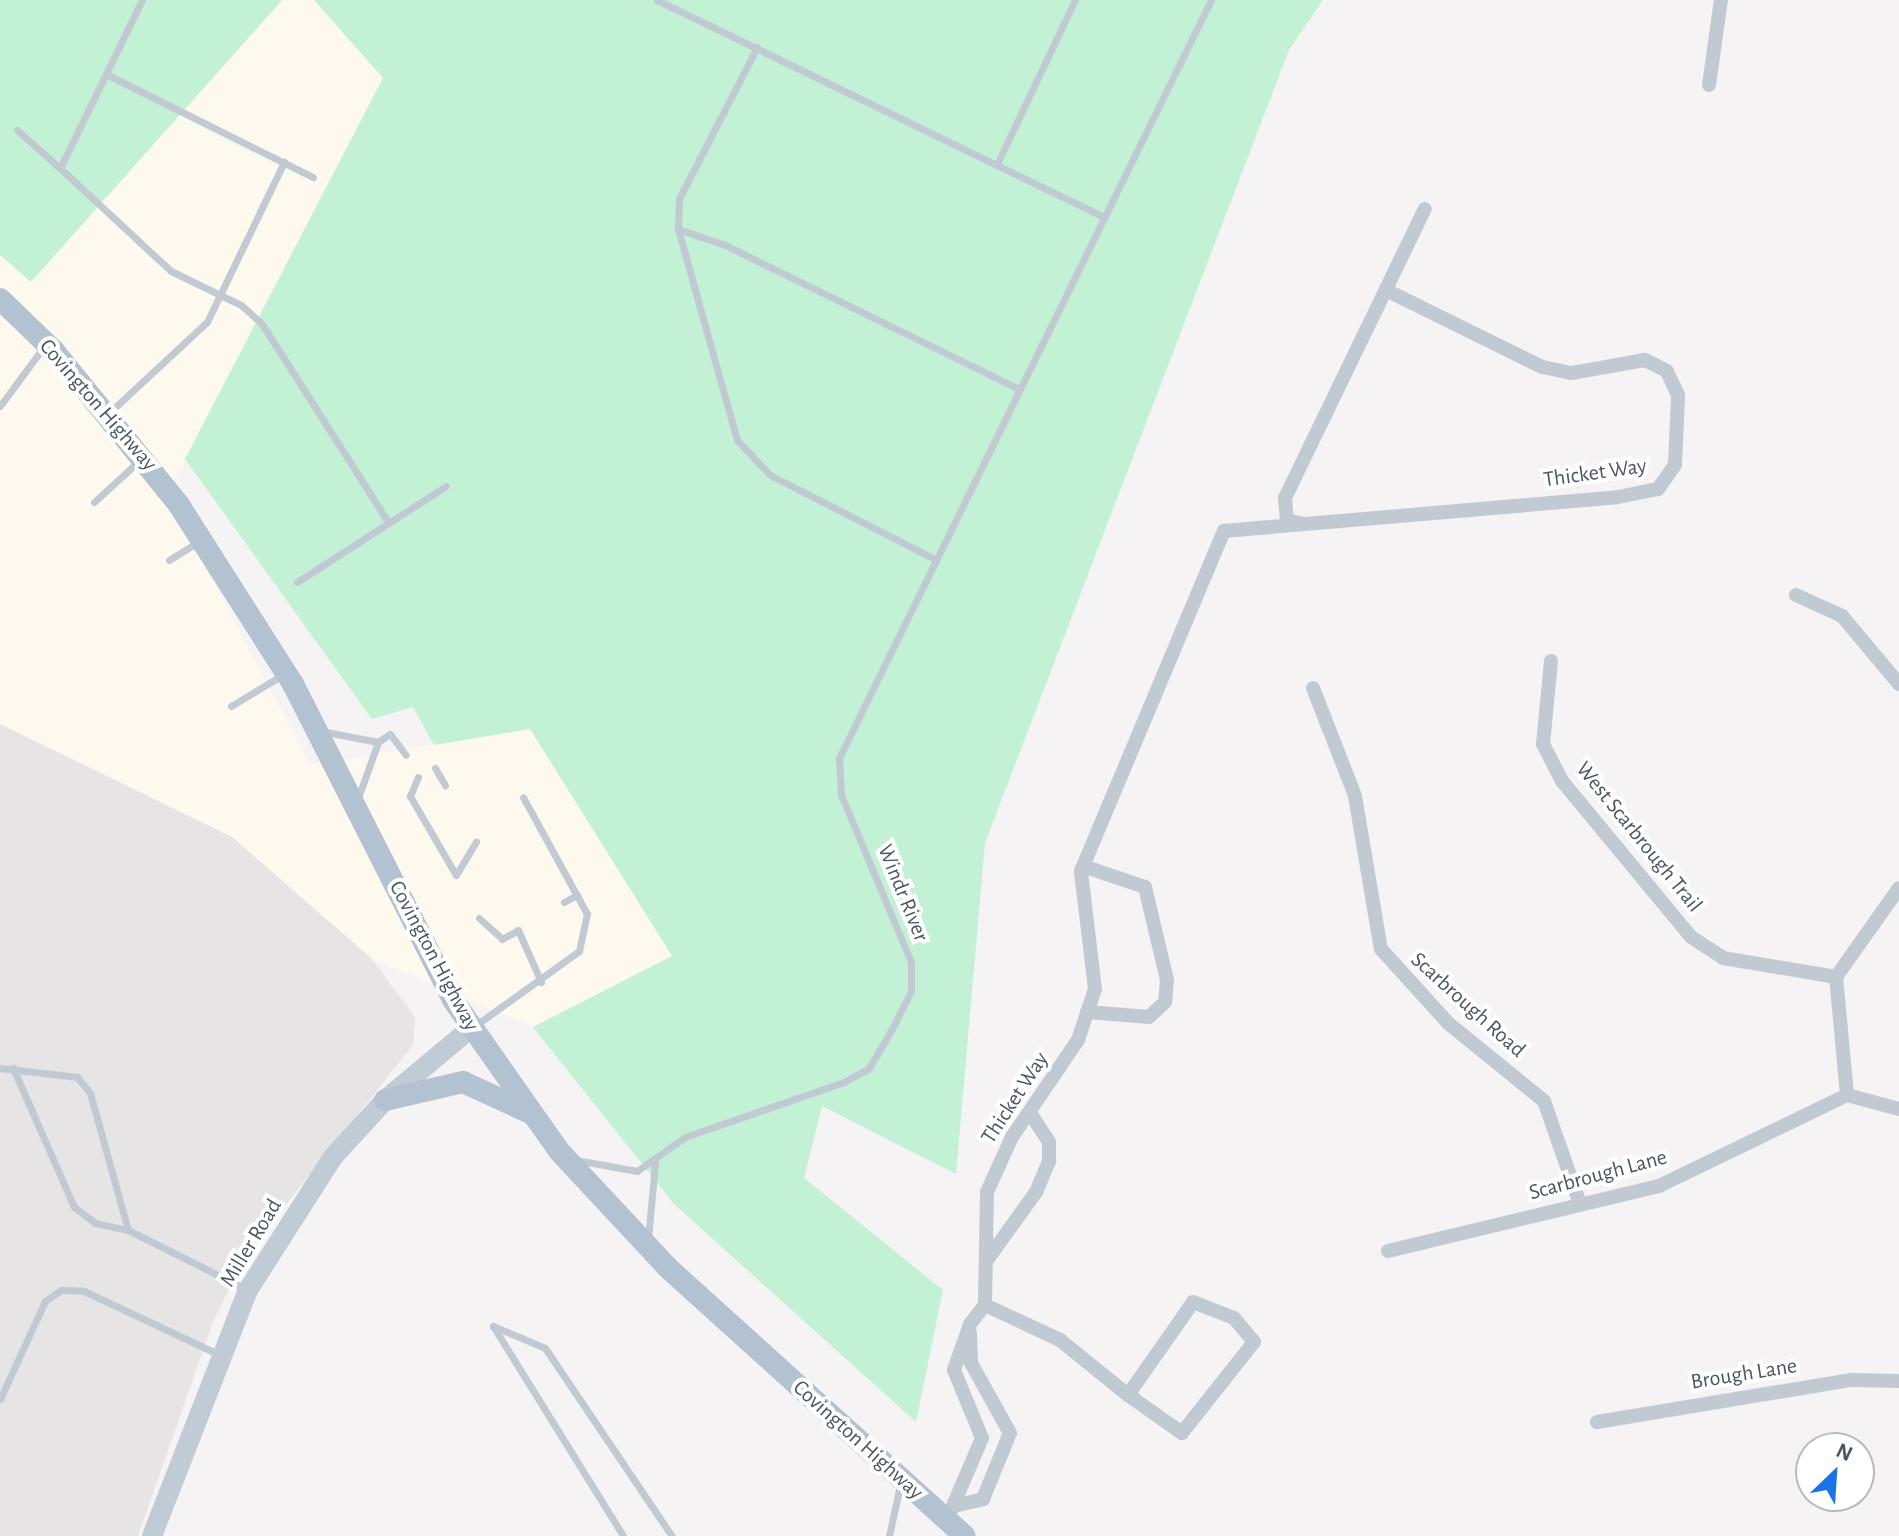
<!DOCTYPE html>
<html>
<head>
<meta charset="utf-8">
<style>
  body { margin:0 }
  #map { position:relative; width:1899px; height:1536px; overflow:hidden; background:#f5f3f3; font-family:"Alegreya Sans",sans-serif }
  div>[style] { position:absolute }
  .commercial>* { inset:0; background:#fdf9ef }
  .education>* { inset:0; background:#e6e4e5 }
  .green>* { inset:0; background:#c3f1d5 }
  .lane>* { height:7px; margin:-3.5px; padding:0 3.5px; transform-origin:3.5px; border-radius:3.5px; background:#c1cad2 }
  .street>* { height:14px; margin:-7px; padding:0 7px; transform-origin:7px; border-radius:7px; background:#c1cad2 }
  .secondary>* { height:20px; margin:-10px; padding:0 10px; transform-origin:10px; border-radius:10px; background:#c1cbd6 }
  .primary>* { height:22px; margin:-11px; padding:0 11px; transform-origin:11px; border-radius:11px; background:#b3c2d1 }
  span { translate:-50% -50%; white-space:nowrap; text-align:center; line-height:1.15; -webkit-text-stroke:8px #fff; paint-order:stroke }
  .street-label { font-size:22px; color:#4a5661 }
  .north { position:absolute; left:1795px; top:1432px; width:80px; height:80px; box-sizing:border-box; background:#fff; border:2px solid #b7bbc0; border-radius:50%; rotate:25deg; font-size:22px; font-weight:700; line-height:32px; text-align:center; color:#4a5661 }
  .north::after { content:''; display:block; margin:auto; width:28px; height:36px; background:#1a73e8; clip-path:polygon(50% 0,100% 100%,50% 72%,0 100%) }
</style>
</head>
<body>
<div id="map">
  <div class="commercial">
    <div style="clip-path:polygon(282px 0,314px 0,383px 77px,167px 494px,310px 765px,530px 729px,672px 956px,533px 1027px,371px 958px,232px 837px,0 724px,0 252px,31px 281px)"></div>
  </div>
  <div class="education">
    <div style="clip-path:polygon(0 724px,232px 837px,371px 958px,415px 1017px,413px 1045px,248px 1252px,214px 1319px,138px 1536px,0 1536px)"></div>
  </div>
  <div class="green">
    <div style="clip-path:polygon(0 0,282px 0,31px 282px,0 255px)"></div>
    <div style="clip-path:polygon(314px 0,1323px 0,1289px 50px,985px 843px,956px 1174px,822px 1106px,804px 1178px,943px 1290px,916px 1422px,674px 1204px,533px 1027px,672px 956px,530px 729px,434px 745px,413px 707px,372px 719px,185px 459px,383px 78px)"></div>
  </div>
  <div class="lane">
    <div style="left:142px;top:0;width:187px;rotate:116deg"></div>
    <div style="left:60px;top:168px;width:151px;rotate:42.9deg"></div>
    <div style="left:171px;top:271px;width:78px;rotate:25.9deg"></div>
    <div style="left:241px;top:305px;width:28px;rotate:42deg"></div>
    <div style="left:262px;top:324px;width:236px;rotate:57.5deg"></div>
    <div style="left:657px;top:0;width:495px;rotate:25.9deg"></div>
    <div style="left:757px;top:47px;width:171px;rotate:117.2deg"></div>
    <div style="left:679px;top:199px;width:30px;rotate:92deg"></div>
    <div style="left:678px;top:229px;width:219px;rotate:74.4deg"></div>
    <div style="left:737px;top:440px;width:48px;rotate:46.7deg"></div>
    <div style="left:770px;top:475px;width:183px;rotate:27deg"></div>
    <div style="left:108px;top:75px;width:229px;rotate:26.5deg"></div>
    <div style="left:17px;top:130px;width:57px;rotate:41.5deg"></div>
    <div style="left:997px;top:164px;width:182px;rotate:-64.6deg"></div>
    <div style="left:678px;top:229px;width:50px;rotate:18.8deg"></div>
    <div style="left:725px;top:245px;width:325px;rotate:26.1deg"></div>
    <div style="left:0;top:406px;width:76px;rotate:-53.6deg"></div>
    <div style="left:110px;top:412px;width:132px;rotate:-42.9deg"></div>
    <div style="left:207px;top:322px;width:178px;rotate:-64.3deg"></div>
    <div style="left:94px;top:502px;width:62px;rotate:-42.4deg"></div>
    <div style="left:169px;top:560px;width:36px;rotate:-32deg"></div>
    <div style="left:297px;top:582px;width:177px;rotate:-32.8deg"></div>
    <div style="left:231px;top:706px;width:62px;rotate:-31.1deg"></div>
    <div style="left:321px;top:731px;width:58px;rotate:10.9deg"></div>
    <div style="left:435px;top:768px;width:20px;rotate:60deg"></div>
    <div style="left:418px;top:777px;width:21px;rotate:113deg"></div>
    <div style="left:410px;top:796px;width:91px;rotate:59.8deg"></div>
    <div style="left:456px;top:875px;width:39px;rotate:-59deg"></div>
    <div style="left:358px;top:798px;width:59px;rotate:-70.3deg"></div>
    <div style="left:378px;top:742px;width:14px;rotate:-34deg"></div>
    <div style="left:390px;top:734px;width:26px;rotate:53deg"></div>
    <div style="left:564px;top:902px;width:15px;rotate:-28deg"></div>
    <div style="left:479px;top:918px;width:31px;rotate:42deg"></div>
    <div style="left:502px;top:939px;width:18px;rotate:-29deg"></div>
    <div style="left:518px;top:930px;width:57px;rotate:66.1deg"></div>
    <div style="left:476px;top:1025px;width:127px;rotate:-35.7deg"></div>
    <div style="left:579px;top:951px;width:38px;rotate:-78deg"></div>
    <div style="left:587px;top:914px;width:133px;rotate:-118.7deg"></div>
    <div style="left:0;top:1068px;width:78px;rotate:6.7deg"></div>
    <div style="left:77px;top:1077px;width:21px;rotate:51deg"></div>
    <div style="left:90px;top:1093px;width:142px;rotate:74.5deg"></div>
    <div style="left:13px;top:1068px;width:152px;rotate:66.3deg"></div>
    <div style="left:74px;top:1207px;width:26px;rotate:37deg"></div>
    <div style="left:95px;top:1223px;width:34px;rotate:12deg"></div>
    <div style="left:128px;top:1230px;width:132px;rotate:26.6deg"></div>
    <div style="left:576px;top:1160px;width:62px;rotate:10.2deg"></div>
    <div style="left:637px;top:1171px;width:59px;rotate:-35.3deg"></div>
    <div style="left:685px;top:1137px;width:168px;rotate:-19.1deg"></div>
    <div style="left:844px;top:1082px;width:29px;rotate:-29deg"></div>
    <div style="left:869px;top:1068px;width:45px;rotate:-59.5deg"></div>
    <div style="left:892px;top:1029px;width:42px;rotate:-63.4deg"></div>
    <div style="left:911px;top:991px;width:29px;rotate:-90deg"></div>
    <div style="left:911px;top:962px;width:181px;rotate:-112.7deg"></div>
    <div style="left:841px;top:795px;width:37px;rotate:-93deg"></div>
    <div style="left:839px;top:758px;width:844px;rotate:-63.86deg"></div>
    <div style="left:648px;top:1239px;width:76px;rotate:-84.7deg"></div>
    <div style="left:493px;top:1326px;width:56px;rotate:22.9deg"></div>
    <div style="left:545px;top:1348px;width:227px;rotate:56deg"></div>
    <div style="left:493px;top:1326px;width:247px;rotate:58.2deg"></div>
    <div style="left:0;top:1399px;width:108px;rotate:-65.3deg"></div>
    <div style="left:45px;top:1301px;width:19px;rotate:-35deg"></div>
    <div style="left:61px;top:1290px;width:23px;rotate:2deg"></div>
    <div style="left:84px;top:1291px;width:148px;rotate:25.2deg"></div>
    <div style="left:889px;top:1536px;width:52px;rotate:-77.8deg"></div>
  </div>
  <div class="street">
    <div style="left:1709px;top:85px;width:86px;rotate:-82deg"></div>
    <div style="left:1300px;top:523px;width:13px;rotate:-171deg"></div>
    <div style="left:1287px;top:521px;width:23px;rotate:-95deg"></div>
    <div style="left:1285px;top:498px;width:321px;rotate:-64.2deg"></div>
    <div style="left:1796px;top:595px;width:51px;rotate:24.5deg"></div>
    <div style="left:1842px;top:616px;width:89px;rotate:50deg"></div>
    <div style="left:1551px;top:661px;width:83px;rotate:95.5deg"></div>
    <div style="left:1543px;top:744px;width:42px;rotate:62.8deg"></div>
    <div style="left:1562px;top:781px;width:202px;rotate:50.4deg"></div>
    <div style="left:1691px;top:937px;width:38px;rotate:33deg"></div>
    <div style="left:1723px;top:958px;width:115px;rotate:9.5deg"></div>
    <div style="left:1313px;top:688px;width:116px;rotate:68.7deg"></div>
    <div style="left:1355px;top:796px;width:155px;rotate:80.4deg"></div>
    <div style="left:1381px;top:949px;width:100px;rotate:47.8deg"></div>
    <div style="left:1448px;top:1023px;width:124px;rotate:39.1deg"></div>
    <div style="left:1544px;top:1101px;width:109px;rotate:70.7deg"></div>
    <div style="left:1083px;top:866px;width:65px;rotate:18.7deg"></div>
    <div style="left:1145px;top:887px;width:96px;rotate:76.7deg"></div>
    <div style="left:1167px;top:980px;width:22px;rotate:95deg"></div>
    <div style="left:1165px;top:1002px;width:22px;rotate:137deg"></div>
    <div style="left:1149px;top:1017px;width:62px;rotate:-175.4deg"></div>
    <div style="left:1847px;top:1095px;width:119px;rotate:-95.3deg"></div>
    <div style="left:1836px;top:977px;width:109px;rotate:-54.7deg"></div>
    <div style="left:1388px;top:1251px;width:279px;rotate:-13.5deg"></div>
    <div style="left:1659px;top:1186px;width:209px;rotate:-25.8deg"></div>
    <div style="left:1847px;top:1095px;width:54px;rotate:15.1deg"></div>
    <div style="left:987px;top:1260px;width:84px;rotate:-54.2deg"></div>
    <div style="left:1036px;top:1192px;width:34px;rotate:-67deg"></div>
    <div style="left:1049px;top:1161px;width:19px;rotate:-90deg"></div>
    <div style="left:1049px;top:1142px;width:33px;rotate:-123deg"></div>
    <div style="left:1193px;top:1302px;width:44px;rotate:21.3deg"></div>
    <div style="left:1234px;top:1318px;width:31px;rotate:50deg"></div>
    <div style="left:1254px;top:1342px;width:116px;rotate:128.4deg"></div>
    <div style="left:1182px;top:1433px;width:66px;rotate:-144.9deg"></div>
    <div style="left:1128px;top:1395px;width:113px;rotate:-55deg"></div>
    <div style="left:985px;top:1305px;width:83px;rotate:25deg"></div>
    <div style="left:1060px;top:1340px;width:87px;rotate:39deg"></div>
    <div style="left:1597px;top:1422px;width:258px;rotate:-9.4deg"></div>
    <div style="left:1852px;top:1380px;width:47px;rotate:1.2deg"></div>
    <div style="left:958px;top:1505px;width:26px;rotate:-13deg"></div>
    <div style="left:983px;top:1499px;width:71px;rotate:-67.8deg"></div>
    <div style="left:1010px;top:1433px;width:80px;rotate:-119.1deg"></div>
    <div style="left:971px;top:1363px;width:31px;rotate:-92deg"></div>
    <div style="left:947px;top:1520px;width:89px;rotate:-66.9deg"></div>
    <div style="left:982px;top:1438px;width:74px;rotate:-112.4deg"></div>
    <div style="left:954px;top:1370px;width:49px;rotate:-70.8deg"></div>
    <div style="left:970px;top:1324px;width:24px;rotate:-52deg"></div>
    <div style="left:985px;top:1305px;width:113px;rotate:-89deg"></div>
    <div style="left:987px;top:1192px;width:60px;rotate:-65.6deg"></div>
    <div style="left:1012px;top:1137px;width:117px;rotate:-55.8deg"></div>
    <div style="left:1078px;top:1040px;width:54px;rotate:-71.6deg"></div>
    <div style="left:1095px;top:989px;width:119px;rotate:-96.8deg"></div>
    <div style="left:1081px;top:871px;width:369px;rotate:-67.2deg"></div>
    <div style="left:1224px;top:531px;width:395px;rotate:-4.9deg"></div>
    <div style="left:1618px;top:497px;width:41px;rotate:-11.3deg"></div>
    <div style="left:1658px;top:489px;width:29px;rotate:-55deg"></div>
    <div style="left:1675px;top:465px;width:70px;rotate:-87.5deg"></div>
    <div style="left:1678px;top:395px;width:26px;rotate:-115deg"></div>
    <div style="left:1667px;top:371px;width:25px;rotate:-153deg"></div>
    <div style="left:1645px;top:360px;width:75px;rotate:170deg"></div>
    <div style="left:1571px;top:373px;width:30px;rotate:-168deg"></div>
    <div style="left:1542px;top:367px;width:174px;rotate:-153.7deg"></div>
  </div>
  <div class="secondary">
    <div style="left:152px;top:1536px;width:264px;rotate:-68.7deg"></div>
    <div style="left:248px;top:1290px;width:158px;rotate:-57.4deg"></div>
    <div style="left:333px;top:1157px;width:77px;rotate:-47.6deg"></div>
    <div style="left:385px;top:1100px;width:112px;rotate:-39.9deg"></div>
  </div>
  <div class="primary">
    <div style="left:0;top:299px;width:75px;rotate:43.9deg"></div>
    <div style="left:54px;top:351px;width:198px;rotate:50.9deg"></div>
    <div style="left:179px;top:505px;width:212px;rotate:57.5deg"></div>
    <div style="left:293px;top:684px;width:354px;rotate:63.1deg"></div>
    <div style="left:453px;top:1000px;width:184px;rotate:54.9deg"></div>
    <div style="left:559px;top:1151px;width:158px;rotate:47deg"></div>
    <div style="left:667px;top:1267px;width:401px;rotate:42.1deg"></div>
    <div style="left:385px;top:1100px;width:80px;rotate:-13deg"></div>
    <div style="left:463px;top:1082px;width:74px;rotate:24.8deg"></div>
  </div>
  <div class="street-label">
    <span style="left:98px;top:405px;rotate:49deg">Covington Highway</span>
    <span style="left:1595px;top:473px;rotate:-8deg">Thicket Way</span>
    <span style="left:1639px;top:837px;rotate:51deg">West Scarbrough Trail</span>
    <span style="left:903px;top:893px;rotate:68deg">Windr River</span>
    <span style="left:434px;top:956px;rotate:62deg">Covington Highway</span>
    <span style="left:1468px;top:1005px;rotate:42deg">Scarbrough Road</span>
    <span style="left:1015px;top:1098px;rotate:-57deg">Thicket Way</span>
    <span style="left:1598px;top:1175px;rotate:-15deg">Scarbrough Lane</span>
    <span style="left:251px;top:1243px;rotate:-59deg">Miller Road</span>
    <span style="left:1744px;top:1374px;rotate:-9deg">Brough Lane</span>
    <span style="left:858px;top:1440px;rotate:42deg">Covington Highway</span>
  </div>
  <div class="north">N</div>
</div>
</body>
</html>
